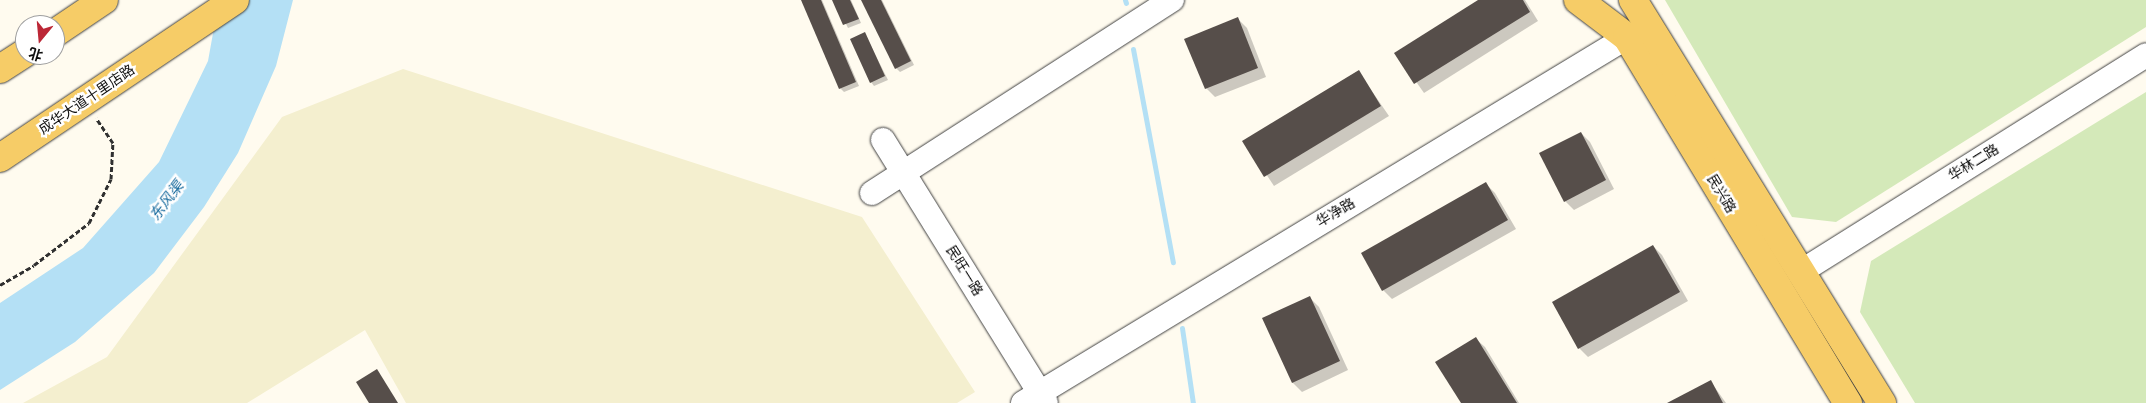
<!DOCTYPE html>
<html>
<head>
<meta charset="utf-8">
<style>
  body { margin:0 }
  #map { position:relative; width:2146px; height:403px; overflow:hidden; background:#fffbef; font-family:"Times New Roman","Noto Sans SC",serif }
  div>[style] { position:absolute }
  .farmland>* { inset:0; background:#f4efcf }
  .green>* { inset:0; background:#d4e9b9 }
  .water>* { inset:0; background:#b4e0f5 }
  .shadow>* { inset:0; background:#0003 }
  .stream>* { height:5px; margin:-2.5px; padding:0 2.5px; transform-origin:2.5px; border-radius:2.5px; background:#b4e0f5 }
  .building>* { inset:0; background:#564e4a }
  .path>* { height:3px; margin-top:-1.5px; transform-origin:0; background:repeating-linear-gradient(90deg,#303030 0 5px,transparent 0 7.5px) }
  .roads { filter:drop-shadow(0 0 1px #414141) drop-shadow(0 0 1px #414141) }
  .minor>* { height:24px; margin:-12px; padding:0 12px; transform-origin:12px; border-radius:12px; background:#fff }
  .major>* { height:28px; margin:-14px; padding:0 14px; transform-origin:14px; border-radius:14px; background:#f6cc67 }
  span { translate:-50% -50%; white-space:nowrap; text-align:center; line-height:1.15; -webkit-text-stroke:5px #fff; paint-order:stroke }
  .street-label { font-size:14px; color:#0e0e0e }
  .water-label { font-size:15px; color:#186b9e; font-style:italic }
  .north { position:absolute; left:15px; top:15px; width:50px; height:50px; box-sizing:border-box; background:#fff; border:1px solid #9f9f9f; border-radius:50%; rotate:197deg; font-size:14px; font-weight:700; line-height:20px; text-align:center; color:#0e0e0e }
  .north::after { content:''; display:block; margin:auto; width:18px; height:22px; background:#bc2736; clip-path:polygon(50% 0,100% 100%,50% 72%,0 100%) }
</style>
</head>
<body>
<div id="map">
  <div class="farmland">
    <div style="clip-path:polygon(403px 69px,862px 217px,975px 392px,957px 403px,406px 403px,365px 330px,247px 403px,23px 403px,107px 357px,282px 117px)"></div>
  </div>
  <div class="green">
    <div style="clip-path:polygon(1665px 0,2146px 0,2146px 27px,1836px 222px,1792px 217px)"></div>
    <div style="clip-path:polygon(2146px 92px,2146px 403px,1915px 403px,1860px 312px,1871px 261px)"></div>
  </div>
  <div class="water">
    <div style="clip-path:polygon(219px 0,293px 0,276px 66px,238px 153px,204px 207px,154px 273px,75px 342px,0 390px,0 303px,83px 248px,159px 162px,208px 61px)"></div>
  </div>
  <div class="shadow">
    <div style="clip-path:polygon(802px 0,822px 0,859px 86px,844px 92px,840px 88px)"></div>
    <div style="clip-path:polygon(834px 0,851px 0,861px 23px,848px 28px)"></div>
    <div style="clip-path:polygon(863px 0,882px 0,914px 65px,900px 72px,896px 68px)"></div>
    <div style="clip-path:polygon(1480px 0,1525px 0,1538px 21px,1424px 93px,1396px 53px)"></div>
    <div style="clip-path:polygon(1238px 19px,1247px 28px,1266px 77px,1215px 97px,1206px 88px)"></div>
    <div style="clip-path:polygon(865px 34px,888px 80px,874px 86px,871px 82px)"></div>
    <div style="clip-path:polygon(1358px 71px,1389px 116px,1274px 186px,1244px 141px)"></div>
    <div style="clip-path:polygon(1581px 133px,1590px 142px,1614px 189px,1574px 210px,1565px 201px)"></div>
    <div style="clip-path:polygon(1486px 184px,1495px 193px,1516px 229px,1392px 299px,1383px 290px)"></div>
    <div style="clip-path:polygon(1653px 246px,1662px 255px,1688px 301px,1588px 357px,1579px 348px,1553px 303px)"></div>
    <div style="clip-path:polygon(1310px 298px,1319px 307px,1348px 370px,1302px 392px,1293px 383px,1263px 319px)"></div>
    <div style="clip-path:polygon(1476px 339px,1485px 347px,1519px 403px,1462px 403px)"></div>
    <div style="clip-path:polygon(1711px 382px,1726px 403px,1670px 403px)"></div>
  </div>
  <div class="stream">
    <div style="left:1125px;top:0;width:3px;rotate:72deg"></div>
    <div style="left:1133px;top:49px;width:217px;rotate:79.4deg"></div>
    <div style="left:1182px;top:328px;width:76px;rotate:81.7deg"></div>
  </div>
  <div class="building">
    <div style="clip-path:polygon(801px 0,821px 0,856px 82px,839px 89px)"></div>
    <div style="clip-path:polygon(832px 0,850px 0,859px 19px,843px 25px)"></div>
    <div style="clip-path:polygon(861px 0,881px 0,911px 61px,895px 69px)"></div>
    <div style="clip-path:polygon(1478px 0,1523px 0,1530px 12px,1414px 84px,1394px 53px)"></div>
    <div style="clip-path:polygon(1238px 17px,1258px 68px,1205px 89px,1184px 39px)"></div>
    <div style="clip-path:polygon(865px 32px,885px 76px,870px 83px,850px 39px)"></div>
    <div style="clip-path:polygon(1359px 70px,1381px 106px,1264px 177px,1242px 141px)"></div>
    <div style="clip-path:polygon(1581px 132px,1606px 180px,1564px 202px,1539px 153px)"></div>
    <div style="clip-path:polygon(1486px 182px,1508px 220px,1382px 291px,1361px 253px)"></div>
    <div style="clip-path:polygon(1653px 245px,1680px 292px,1578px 349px,1552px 302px)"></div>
    <div style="clip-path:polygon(1310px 296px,1340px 361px,1292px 383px,1262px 318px)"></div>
    <div style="clip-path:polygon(1476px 337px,1517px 403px,1461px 403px,1435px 362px)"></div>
    <div style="clip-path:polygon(377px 369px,398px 403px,369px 403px,356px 382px)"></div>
    <div style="clip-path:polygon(1711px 380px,1723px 403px,1667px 403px)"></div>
  </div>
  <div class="path">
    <div style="left:0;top:285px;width:39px;rotate:-30deg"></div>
    <div style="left:34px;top:265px;width:69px;rotate:-37.4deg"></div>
    <div style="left:89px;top:223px;width:49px;rotate:-63.4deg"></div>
    <div style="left:111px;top:179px;width:36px;rotate:-87deg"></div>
    <div style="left:113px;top:143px;width:30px;rotate:-124deg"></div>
  </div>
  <div class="roads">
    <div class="minor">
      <div style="left:883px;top:140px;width:309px;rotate:58.2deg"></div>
      <div style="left:872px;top:193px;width:357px;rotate:-32.8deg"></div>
      <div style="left:1802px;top:271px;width:406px;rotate:-32.1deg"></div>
      <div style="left:1023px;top:403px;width:706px;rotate:-31.21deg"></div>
      <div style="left:1627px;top:37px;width:17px;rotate:-17deg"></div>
    </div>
    <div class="major">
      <div style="left:1578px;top:0;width:61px;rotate:37.1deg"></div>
      <div style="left:1627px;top:37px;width:428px;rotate:58.9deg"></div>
      <div style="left:1633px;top:0;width:474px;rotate:58.3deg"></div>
      <div style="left:55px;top:33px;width:59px;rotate:-34deg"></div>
      <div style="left:0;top:69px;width:30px;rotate:-33deg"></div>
      <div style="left:0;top:158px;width:283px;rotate:-33.9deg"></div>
    </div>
  </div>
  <div class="street-label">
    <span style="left:87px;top:100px;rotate:-34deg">成华大道十里店路</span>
    <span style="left:1974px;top:163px;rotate:-32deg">华林二路</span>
    <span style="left:1721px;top:194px;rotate:59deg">民兴路</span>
    <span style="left:1336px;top:213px;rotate:-31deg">华净路</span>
    <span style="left:964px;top:271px;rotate:58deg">民旺一路</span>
  </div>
  <div class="water-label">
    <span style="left:167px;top:201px;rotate:-53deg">东风渠</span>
  </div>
  <div class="north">北</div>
</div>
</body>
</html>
